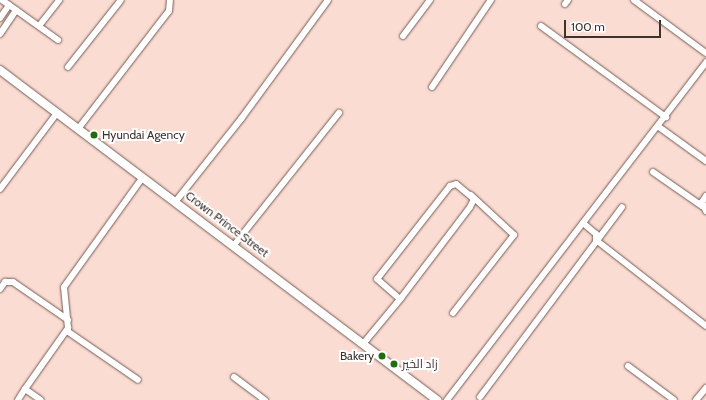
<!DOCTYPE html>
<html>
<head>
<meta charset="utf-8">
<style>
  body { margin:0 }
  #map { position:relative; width:706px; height:400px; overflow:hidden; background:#fbdcd2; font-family:Cabin,Cairo,sans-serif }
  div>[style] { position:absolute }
  .roads { filter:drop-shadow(0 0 1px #755b53) drop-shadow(0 0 1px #755b53) }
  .minor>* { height:6px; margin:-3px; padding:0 3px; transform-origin:3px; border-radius:3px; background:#fff }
  .secondary>* { height:8px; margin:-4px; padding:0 4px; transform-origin:4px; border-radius:4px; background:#fff }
  .dots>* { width:11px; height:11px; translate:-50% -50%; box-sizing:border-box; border:2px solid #fff; border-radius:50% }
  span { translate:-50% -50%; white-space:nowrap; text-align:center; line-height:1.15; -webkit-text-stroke:4px #fff; paint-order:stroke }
  .poi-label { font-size:12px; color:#3e322e }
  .left { translate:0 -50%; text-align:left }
  .right { translate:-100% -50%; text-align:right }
  .street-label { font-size:12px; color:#3e322e }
  .scale { position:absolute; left:564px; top:20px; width:97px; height:18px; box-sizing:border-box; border:2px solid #3e322e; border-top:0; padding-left:5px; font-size:12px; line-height:14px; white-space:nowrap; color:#3e322e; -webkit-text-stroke:3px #fff; paint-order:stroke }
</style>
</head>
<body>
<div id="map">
  <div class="roads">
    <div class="minor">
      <div style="left:2px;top:0;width:69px;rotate:35.5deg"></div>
      <div style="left:634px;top:0;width:89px;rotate:36.4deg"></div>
      <div style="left:565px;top:4px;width:5px;rotate:-53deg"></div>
      <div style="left:0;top:18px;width:16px;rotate:-55deg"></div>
      <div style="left:39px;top:26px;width:33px;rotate:-52deg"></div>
      <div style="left:541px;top:26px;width:155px;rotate:36.1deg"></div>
      <div style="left:0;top:34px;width:29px;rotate:-56deg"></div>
      <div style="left:403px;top:36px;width:45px;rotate:-53.1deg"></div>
      <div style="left:68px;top:67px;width:85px;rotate:-51.7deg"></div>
      <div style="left:432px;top:87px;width:105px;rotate:-55.9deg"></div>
      <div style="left:659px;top:127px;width:58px;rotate:35.9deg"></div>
      <div style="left:78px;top:129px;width:149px;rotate:-52.4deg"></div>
      <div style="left:169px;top:11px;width:11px;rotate:-85deg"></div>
      <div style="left:653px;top:172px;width:60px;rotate:34.8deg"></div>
      <div style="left:0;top:189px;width:95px;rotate:-53.1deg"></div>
      <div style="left:706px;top:196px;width:7px;rotate:124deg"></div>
      <div style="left:702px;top:202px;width:10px;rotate:66deg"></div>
      <div style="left:176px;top:201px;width:105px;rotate:-51.6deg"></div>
      <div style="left:241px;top:119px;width:147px;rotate:-53.8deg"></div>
      <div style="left:583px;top:223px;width:17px;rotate:40deg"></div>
      <div style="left:596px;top:234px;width:6px;rotate:90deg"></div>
      <div style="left:596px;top:240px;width:140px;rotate:38deg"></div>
      <div style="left:234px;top:245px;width:169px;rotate:-51.5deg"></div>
      <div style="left:0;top:289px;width:9px;rotate:-54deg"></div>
      <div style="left:5px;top:282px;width:8px"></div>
      <div style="left:13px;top:282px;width:67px;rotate:34.6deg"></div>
      <div style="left:453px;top:313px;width:99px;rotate:-52deg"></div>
      <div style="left:514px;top:235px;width:59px;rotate:-137.1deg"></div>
      <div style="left:67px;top:331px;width:86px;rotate:34.6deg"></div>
      <div style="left:363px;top:344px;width:60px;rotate:-50.4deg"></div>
      <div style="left:401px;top:298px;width:114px;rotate:-52.8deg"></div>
      <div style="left:470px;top:207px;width:9px;rotate:-63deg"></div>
      <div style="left:474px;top:199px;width:23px;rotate:-140deg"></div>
      <div style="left:456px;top:184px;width:6px;rotate:162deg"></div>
      <div style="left:450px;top:186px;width:118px;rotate:128.1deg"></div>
      <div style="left:377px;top:279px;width:30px;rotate:41deg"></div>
      <div style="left:628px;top:366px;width:57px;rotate:36.5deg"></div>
      <div style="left:234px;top:377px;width:39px;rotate:37deg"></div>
      <div style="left:25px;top:389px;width:75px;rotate:-54.8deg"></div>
      <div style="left:68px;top:328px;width:41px;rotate:-95.6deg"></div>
      <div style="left:64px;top:287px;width:135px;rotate:-54.3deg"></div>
      <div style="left:480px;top:397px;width:237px;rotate:-53.2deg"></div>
      <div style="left:18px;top:400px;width:13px;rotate:-58deg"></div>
      <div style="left:25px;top:389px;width:19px;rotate:35deg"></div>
      <div style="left:447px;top:400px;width:426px;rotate:-52.5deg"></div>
      <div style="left:696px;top:400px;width:16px;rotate:-50deg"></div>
    </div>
    <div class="secondary">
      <div style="left:0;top:70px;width:548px;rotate:37.06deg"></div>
    </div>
  </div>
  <div class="dots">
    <div style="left:94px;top:135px;background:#206c0e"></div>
    <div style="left:382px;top:356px;background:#206c0e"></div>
    <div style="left:394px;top:364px;background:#206c0e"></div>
  </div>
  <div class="poi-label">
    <span class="left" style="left:102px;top:135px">Hyundai Agency</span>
    <span class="right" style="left:374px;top:356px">Bakery</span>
    <span class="left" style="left:402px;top:364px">زاد الخير</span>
  </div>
  <div class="street-label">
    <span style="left:227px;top:224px;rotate:37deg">Crown Prince Street</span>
  </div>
  <div class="scale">100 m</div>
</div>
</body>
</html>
